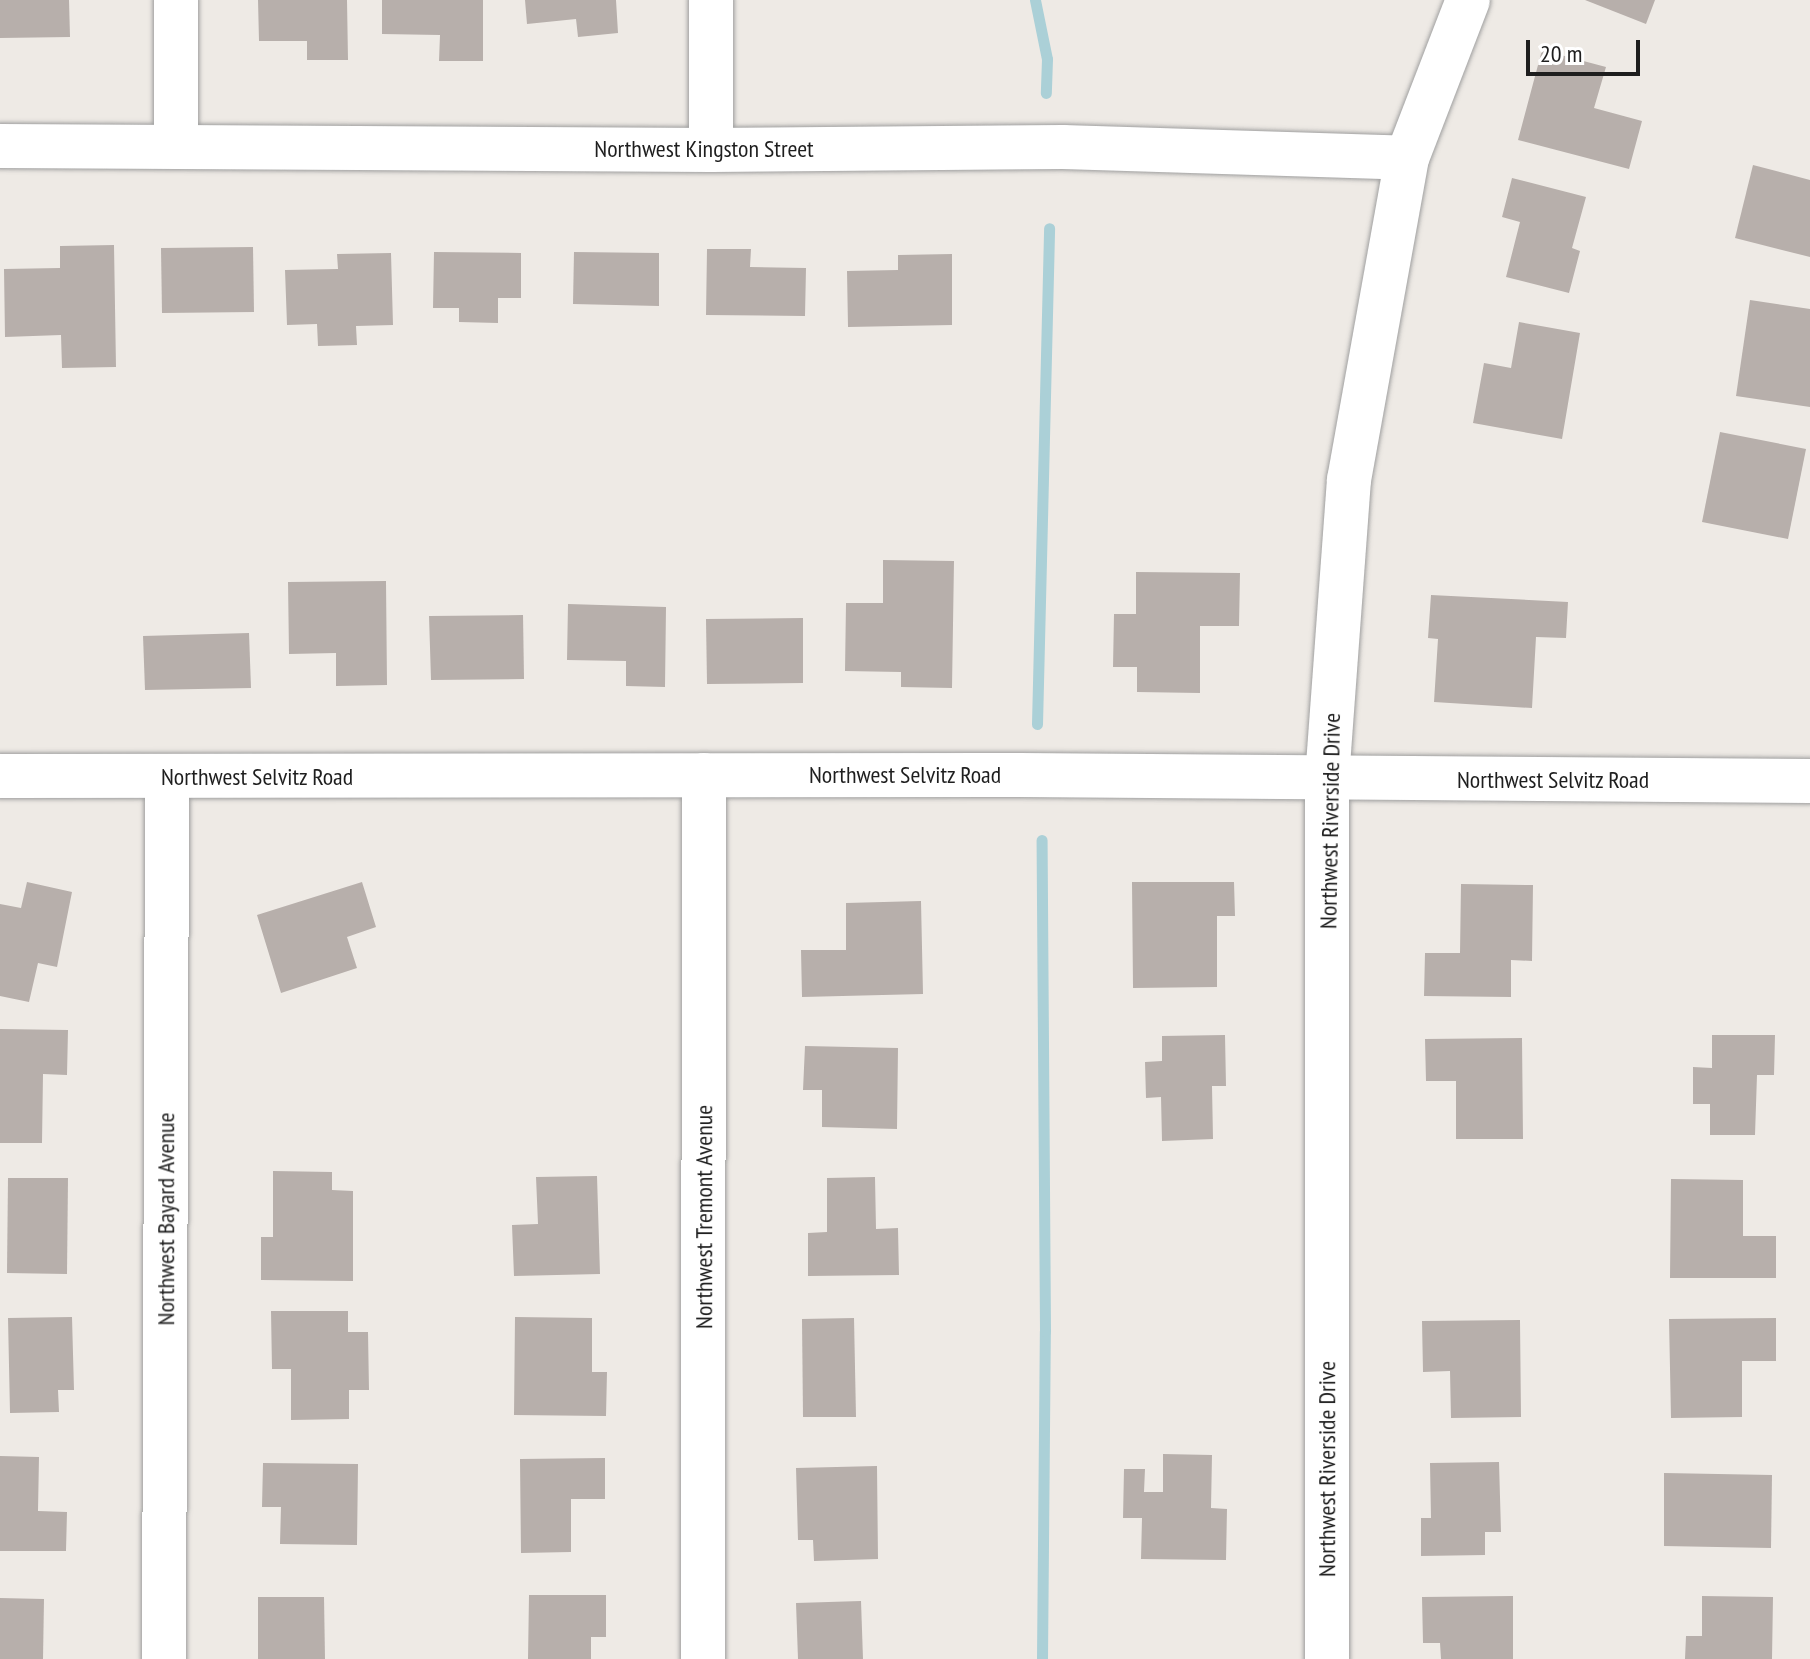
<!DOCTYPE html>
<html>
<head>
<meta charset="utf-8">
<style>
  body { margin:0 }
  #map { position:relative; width:1810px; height:1659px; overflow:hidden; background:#eeeae5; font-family:"PT Sans Narrow",sans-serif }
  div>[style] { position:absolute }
  .stream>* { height:11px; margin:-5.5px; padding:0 5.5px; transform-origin:5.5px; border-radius:5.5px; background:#abd0d7 }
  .building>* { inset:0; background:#b7afab }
  .roads { filter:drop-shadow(0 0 2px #9f9f9f) drop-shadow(0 0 2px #9f9f9f) }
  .minor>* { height:44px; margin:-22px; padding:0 22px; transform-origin:22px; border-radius:22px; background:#fff }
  span { translate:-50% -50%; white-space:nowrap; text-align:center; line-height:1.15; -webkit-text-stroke:8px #fff; paint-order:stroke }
  .street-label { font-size:24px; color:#1e1e1e }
  .scale { position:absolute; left:1526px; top:40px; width:114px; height:36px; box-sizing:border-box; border:4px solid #1e1e1e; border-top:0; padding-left:10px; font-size:24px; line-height:28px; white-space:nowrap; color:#1e1e1e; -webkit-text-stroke:6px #fff; paint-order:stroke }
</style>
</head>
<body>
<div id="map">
  <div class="stream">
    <div style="left:1035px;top:0;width:60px;rotate:78.5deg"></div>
    <div style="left:1047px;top:59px;width:34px;rotate:92deg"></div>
    <div style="left:1037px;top:724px;width:496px;rotate:-88.6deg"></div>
    <div style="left:1042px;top:1659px;width:328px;rotate:-89.5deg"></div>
    <div style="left:1045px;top:1331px;width:491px;rotate:-90.4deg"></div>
  </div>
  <div class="building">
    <div style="clip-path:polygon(0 0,69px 0,70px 37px,0 38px)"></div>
    <div style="clip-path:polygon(258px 0,347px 0,348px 60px,307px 60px,307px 41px,259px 41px)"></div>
    <div style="clip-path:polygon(382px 0,483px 0,483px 61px,439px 61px,440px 35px,382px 34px)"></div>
    <div style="clip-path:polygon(525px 0,616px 0,618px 33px,578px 37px,576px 19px,527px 24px)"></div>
    <div style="clip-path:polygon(1585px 0,1655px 0,1646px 24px)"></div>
    <div style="clip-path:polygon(1542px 50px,1606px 67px,1594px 108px,1642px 121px,1629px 169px,1518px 140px)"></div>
    <div style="clip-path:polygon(1753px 165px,1810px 180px,1810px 257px,1735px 238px)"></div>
    <div style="clip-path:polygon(1512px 178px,1586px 197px,1572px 248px,1580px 251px,1569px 293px,1506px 277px,1520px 222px,1502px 217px)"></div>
    <div style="clip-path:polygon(114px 245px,116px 367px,62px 368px,61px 335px,5px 337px,4px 269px,60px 268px,60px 246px)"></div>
    <div style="clip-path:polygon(253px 247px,254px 312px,162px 313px,161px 248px)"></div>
    <div style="clip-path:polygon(707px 249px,751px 249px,750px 267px,806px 268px,805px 316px,706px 315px)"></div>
    <div style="clip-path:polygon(434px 252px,521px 253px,521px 298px,498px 298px,498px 323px,459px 322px,459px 308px,433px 308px)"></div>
    <div style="clip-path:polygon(574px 252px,659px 253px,659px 306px,573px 304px)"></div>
    <div style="clip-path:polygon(391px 253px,393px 325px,356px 326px,357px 345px,318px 346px,317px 324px,287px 325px,285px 270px,338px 269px,337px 254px)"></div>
    <div style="clip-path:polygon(952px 254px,952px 325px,848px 327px,847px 271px,898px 270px,898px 255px)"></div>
    <div style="clip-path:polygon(1750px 300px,1810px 309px,1810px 407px,1736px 396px)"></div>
    <div style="clip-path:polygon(1519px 322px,1580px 333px,1562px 439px,1473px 423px,1484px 363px,1511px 368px)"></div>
    <div style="clip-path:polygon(1720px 432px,1806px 449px,1788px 539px,1702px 522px)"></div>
    <div style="clip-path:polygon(883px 560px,954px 561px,952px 688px,901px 687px,901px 672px,845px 671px,846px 603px,883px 603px)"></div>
    <div style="clip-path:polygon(1136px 572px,1240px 573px,1239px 626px,1200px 626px,1200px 693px,1137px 692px,1137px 667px,1113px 667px,1114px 614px,1136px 614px)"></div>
    <div style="clip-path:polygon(386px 581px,387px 685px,336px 686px,336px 653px,289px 654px,288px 582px)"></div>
    <div style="clip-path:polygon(1431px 595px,1568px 602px,1566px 638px,1536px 637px,1532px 708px,1434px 702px,1438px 639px,1428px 638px)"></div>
    <div style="clip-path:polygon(568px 604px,666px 607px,665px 687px,626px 686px,626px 661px,567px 660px)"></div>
    <div style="clip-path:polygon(523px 615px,524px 679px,431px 680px,429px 616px)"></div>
    <div style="clip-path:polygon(803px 618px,803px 683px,707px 684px,706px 619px)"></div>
    <div style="clip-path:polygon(249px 633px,251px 688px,145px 690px,143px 636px)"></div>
    <div style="clip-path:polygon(27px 882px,72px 892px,57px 967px,38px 963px,29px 1002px,0 996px,0 904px,21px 908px)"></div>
    <div style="clip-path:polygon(362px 882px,376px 927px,347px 937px,357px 968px,281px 993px,257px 915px)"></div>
    <div style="clip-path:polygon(1132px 882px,1234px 882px,1235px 916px,1217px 916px,1217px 987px,1133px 988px)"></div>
    <div style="clip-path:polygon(1461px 884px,1533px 885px,1532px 961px,1511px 960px,1511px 997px,1424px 996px,1425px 953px,1460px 953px)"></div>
    <div style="clip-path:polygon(921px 901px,923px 994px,802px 997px,801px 950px,846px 950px,846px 903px)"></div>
    <div style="clip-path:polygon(0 1029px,68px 1030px,67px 1075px,43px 1074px,42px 1143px,0 1143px)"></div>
    <div style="clip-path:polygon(1225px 1035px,1226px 1086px,1212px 1086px,1213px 1139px,1162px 1141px,1161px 1097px,1146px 1098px,1145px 1062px,1162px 1061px,1162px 1036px)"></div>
    <div style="clip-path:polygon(1712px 1035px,1775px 1035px,1774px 1075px,1757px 1075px,1755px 1135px,1710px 1135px,1710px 1104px,1693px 1104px,1693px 1067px,1712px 1068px)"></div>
    <div style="clip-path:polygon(1522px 1038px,1523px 1139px,1456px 1139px,1456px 1081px,1426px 1081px,1425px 1039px)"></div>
    <div style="clip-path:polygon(805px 1046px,898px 1048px,897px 1129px,822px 1127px,822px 1090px,803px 1090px)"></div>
    <div style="clip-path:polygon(273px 1171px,332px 1172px,332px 1190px,353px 1191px,353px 1281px,261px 1280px,261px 1237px,273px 1237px)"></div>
    <div style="clip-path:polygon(597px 1176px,600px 1274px,514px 1276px,512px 1225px,538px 1224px,536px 1177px)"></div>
    <div style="clip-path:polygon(875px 1177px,876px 1229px,898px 1228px,899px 1275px,808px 1276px,808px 1233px,827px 1232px,827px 1178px)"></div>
    <div style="clip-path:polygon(8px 1178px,68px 1178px,67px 1274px,7px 1273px)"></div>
    <div style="clip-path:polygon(1671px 1179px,1743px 1180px,1743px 1236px,1776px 1236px,1776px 1278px,1670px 1278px)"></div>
    <div style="clip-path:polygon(271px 1311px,348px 1311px,348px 1332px,368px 1332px,369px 1390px,349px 1390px,349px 1419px,291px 1420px,291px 1369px,272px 1369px)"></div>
    <div style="clip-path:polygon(72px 1317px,74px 1390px,58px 1390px,59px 1412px,10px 1413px,8px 1318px)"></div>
    <div style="clip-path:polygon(515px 1317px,592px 1318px,592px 1372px,607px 1372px,606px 1416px,514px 1415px)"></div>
    <div style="clip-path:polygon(854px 1318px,856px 1417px,803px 1417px,802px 1319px)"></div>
    <div style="clip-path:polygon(1776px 1318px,1776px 1361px,1742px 1361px,1742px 1417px,1671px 1418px,1669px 1319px)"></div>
    <div style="clip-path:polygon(1520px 1320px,1521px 1417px,1451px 1418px,1450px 1371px,1423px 1372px,1422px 1321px)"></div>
    <div style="clip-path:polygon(1163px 1454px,1212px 1455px,1211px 1508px,1227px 1509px,1226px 1560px,1141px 1559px,1142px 1518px,1123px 1518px,1124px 1469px,1145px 1469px,1144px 1492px,1163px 1492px)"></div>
    <div style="clip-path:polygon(0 1456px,39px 1457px,38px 1511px,67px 1512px,66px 1551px,0 1551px)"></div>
    <div style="clip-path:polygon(605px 1458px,605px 1499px,571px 1499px,571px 1552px,521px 1553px,520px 1459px)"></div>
    <div style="clip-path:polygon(1499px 1462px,1501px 1532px,1485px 1532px,1485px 1555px,1421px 1556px,1421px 1518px,1431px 1518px,1430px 1463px)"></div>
    <div style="clip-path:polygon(263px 1463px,358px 1464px,357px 1545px,280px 1544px,281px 1507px,262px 1507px)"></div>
    <div style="clip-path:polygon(877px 1466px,878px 1559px,814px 1561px,813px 1540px,798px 1540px,796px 1468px)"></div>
    <div style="clip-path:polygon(1664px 1473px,1772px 1475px,1771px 1548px,1664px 1546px)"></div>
    <div style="clip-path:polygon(529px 1595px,606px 1595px,606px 1637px,591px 1637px,591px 1659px,528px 1659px)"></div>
    <div style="clip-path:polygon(1513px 1596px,1513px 1659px,1441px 1659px,1440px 1643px,1423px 1643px,1422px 1597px)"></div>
    <div style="clip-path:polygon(1702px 1596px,1773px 1597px,1772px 1659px,1685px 1659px,1686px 1636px,1702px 1636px)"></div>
    <div style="clip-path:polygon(258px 1597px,324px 1597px,325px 1659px,258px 1659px)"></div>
    <div style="clip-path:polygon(0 1598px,44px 1599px,43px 1659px,0 1659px)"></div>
    <div style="clip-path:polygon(861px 1601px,863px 1659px,798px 1659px,796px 1603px)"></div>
  </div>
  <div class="roads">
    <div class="minor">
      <div style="left:176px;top:0;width:147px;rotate:90deg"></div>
      <div style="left:711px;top:0;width:150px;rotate:90deg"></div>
      <div style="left:0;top:146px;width:711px;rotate:0.32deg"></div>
      <div style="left:711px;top:150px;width:352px;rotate:-0.5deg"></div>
      <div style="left:1063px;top:147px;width:344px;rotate:1.8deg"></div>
      <div style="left:0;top:776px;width:1019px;rotate:-0.06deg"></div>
      <div style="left:1019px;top:775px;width:791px;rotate:0.43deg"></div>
      <div style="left:164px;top:1659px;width:881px;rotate:-89.8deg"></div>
      <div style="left:703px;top:1659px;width:884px;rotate:-89.94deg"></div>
      <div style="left:1327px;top:1659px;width:880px;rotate:-90deg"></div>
      <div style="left:1327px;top:779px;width:300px;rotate:-85.8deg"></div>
      <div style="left:1349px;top:480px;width:327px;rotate:-79.8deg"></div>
      <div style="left:1407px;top:158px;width:169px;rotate:-68.9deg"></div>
    </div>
  </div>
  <div class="street-label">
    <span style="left:704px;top:149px">Northwest Kingston Street</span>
    <span style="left:905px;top:775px">Northwest Selvitz Road</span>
    <span style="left:257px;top:777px">Northwest Selvitz Road</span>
    <span style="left:1553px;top:780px">Northwest Selvitz Road</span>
    <span style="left:1330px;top:821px;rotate:-89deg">Northwest Riverside Drive</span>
    <span style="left:704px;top:1217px;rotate:-90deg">Northwest Tremont Avenue</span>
    <span style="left:166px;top:1219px;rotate:-90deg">Northwest Bayard Avenue</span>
    <span style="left:1327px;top:1469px;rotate:-90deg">Northwest Riverside Drive</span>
  </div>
  <div class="scale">20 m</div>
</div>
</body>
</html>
